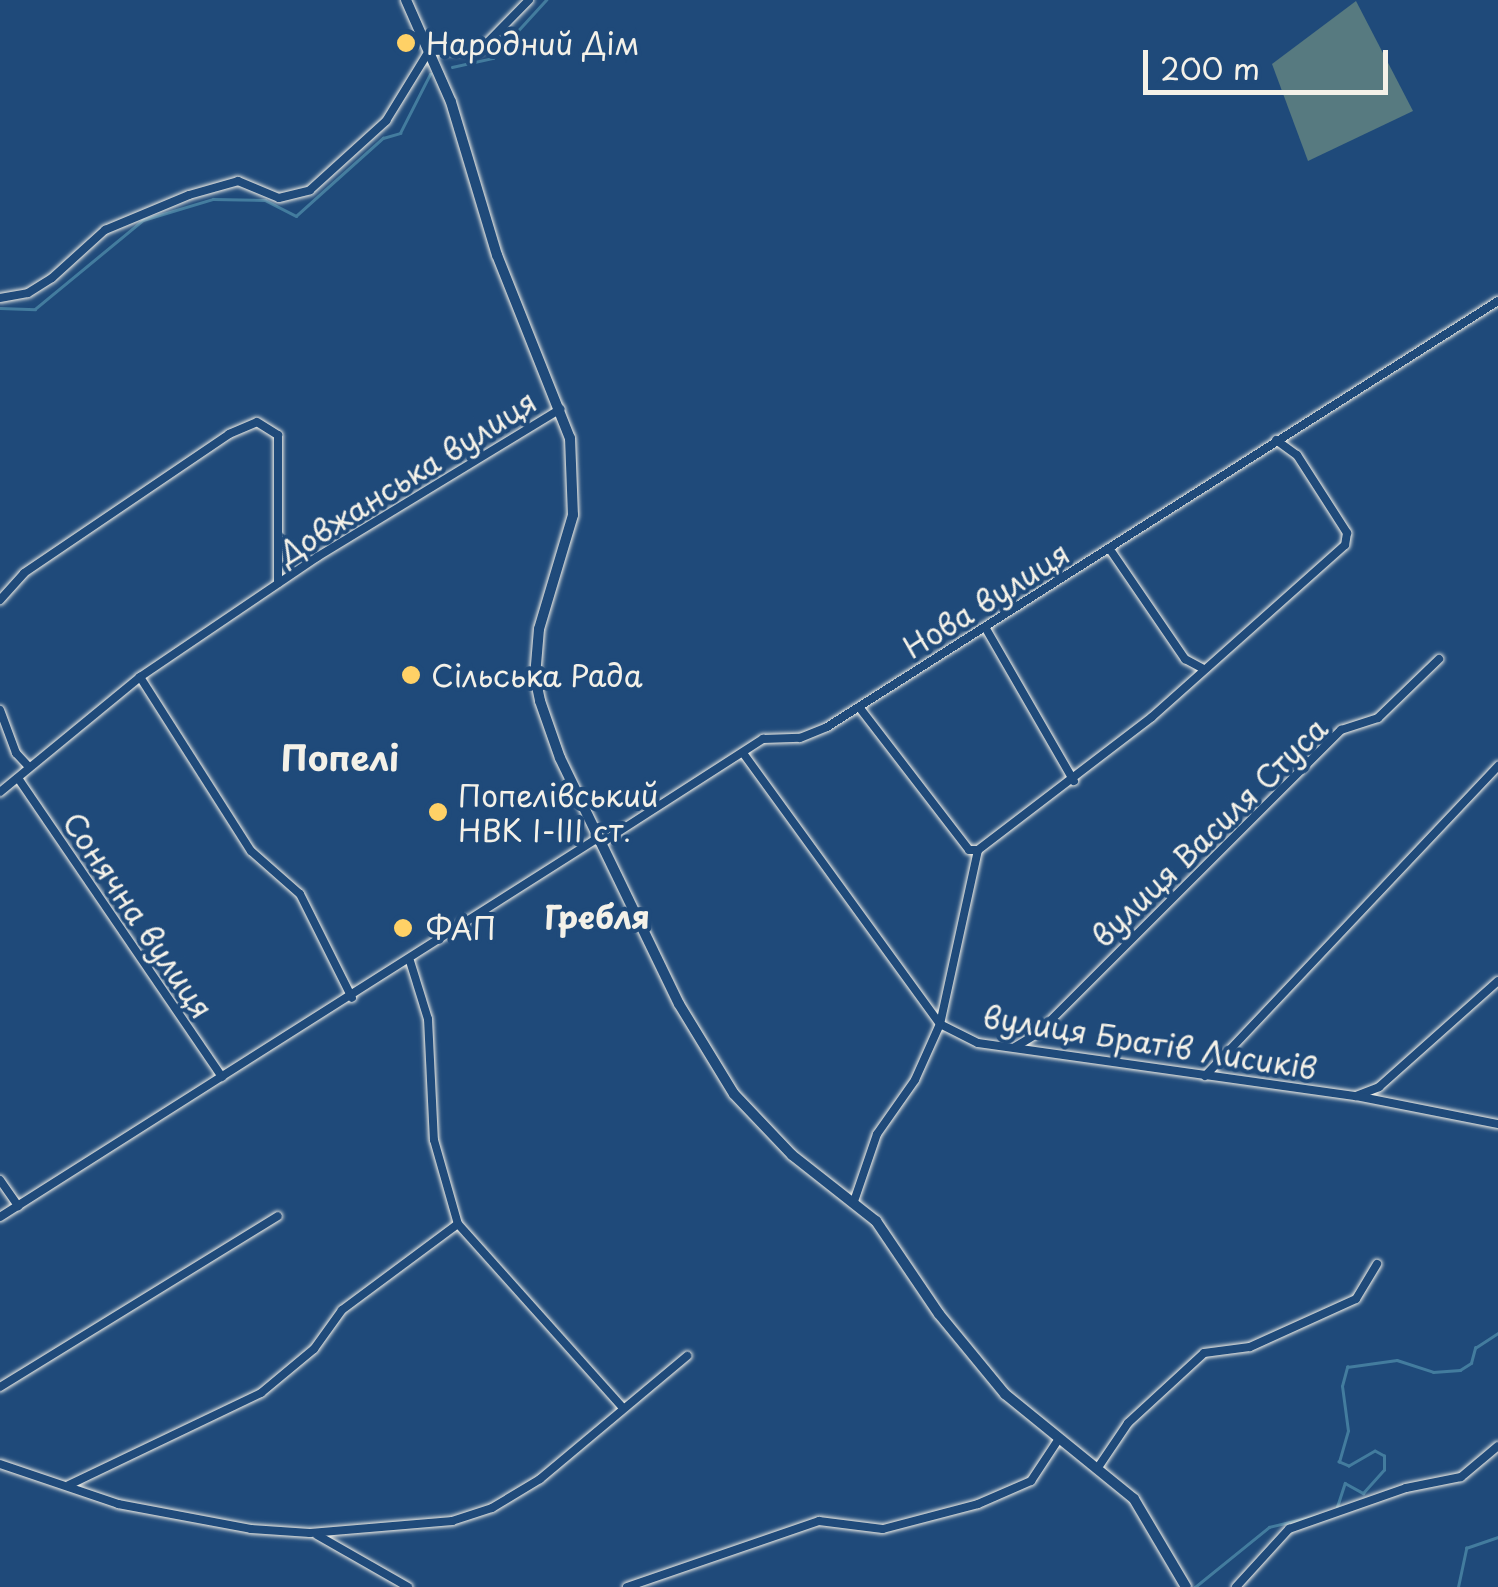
<!DOCTYPE html>
<html>
<head>
<meta charset="utf-8">
<style>
  body { margin:0 }
  #map { position:relative; width:1498px; height:1587px; overflow:hidden; background:#1f4a7a; font-family:"Playpen Sans",sans-serif }
  div>[style] { position:absolute }
  .green>* { inset:0; background:#577a80 }
  .stream>* { height:2.5px; margin:-1.25px; padding:0 1.25px; transform-origin:1.25px; border-radius:1.25px; background:#437c9e }
  .roads { filter:drop-shadow(0 0 2px #f4f1e8) drop-shadow(0 0 2px #f4f1e8) }
  .street>* { height:8px; margin:-4px; padding:0 4px; transform-origin:4px; border-radius:4px; background:#1f4a7a }
  .secondary>* { height:10px; margin:-5px; padding:0 5px; transform-origin:5px; border-radius:5px; background:#1f4a7a }
  .dots>* { width:28px; height:28px; translate:-50% -50%; box-sizing:border-box; border:5px solid #1f4a7a; border-radius:50% }
  span { translate:-50% -50%; white-space:nowrap; text-align:center; line-height:1.15; -webkit-text-stroke:8px #1f4a7a; paint-order:stroke }
  .poi-label { font-size:30px; color:#f4f1e8 }
  .left { translate:0 -50%; text-align:left }
  .street-label { font-size:30px; color:#f4f1e8 }
  .neighbourhood-label { font-size:32px; color:#f4f1e8; font-weight:700 }
  .quarter-label { font-size:35px; color:#f4f1e8; font-weight:700 }
  .scale { position:absolute; left:1143px; top:50px; width:245px; height:45px; box-sizing:border-box; border:5px solid #f4f1e8; border-top:0; padding-left:12px; font-size:30px; line-height:35px; white-space:nowrap; color:#f4f1e8; -webkit-text-stroke:8px #1f4a7a; paint-order:stroke }
</style>
</head>
<body>
<div id="map">
  <div class="green">
    <div style="clip-path:polygon(1356px 1px,1413px 111px,1308px 161px,1272px 64px)"></div>
  </div>
  <div class="stream">
    <div style="left:452px;top:67px;width:42px;rotate:-12.4deg"></div>
    <div style="left:493px;top:58px;width:79px;rotate:-47.6deg"></div>
    <div style="left:0;top:308px;width:35px;rotate:2deg"></div>
    <div style="left:35px;top:309px;width:140px;rotate:-39.5deg"></div>
    <div style="left:143px;top:220px;width:73px;rotate:-16.7deg"></div>
    <div style="left:213px;top:199px;width:52px;rotate:1.1deg"></div>
    <div style="left:265px;top:200px;width:35px;rotate:27deg"></div>
    <div style="left:296px;top:216px;width:117px;rotate:-41.9deg"></div>
    <div style="left:383px;top:138px;width:18px;rotate:-16deg"></div>
    <div style="left:400px;top:133px;width:66px;rotate:-63deg"></div>
    <div style="left:1336px;top:1510px;width:28px;rotate:-72deg"></div>
    <div style="left:1345px;top:1483px;width:21px;rotate:29deg"></div>
    <div style="left:1363px;top:1493px;width:31px;rotate:-48deg"></div>
    <div style="left:1384px;top:1470px;width:14px;rotate:-90deg"></div>
    <div style="left:1384px;top:1456px;width:10px;rotate:-151deg"></div>
    <div style="left:1375px;top:1451px;width:30px;rotate:150deg"></div>
    <div style="left:1349px;top:1466px;width:11px;rotate:-158deg"></div>
    <div style="left:1339px;top:1462px;width:32px;rotate:-74deg"></div>
    <div style="left:1348px;top:1431px;width:45px;rotate:-97.6deg"></div>
    <div style="left:1342px;top:1386px;width:20px;rotate:-75deg"></div>
    <div style="left:1347px;top:1367px;width:50px;rotate:-8deg"></div>
    <div style="left:1397px;top:1360px;width:38px;rotate:18deg"></div>
    <div style="left:1433px;top:1372px;width:27px;rotate:-4deg"></div>
    <div style="left:1460px;top:1370px;width:13px;rotate:-32deg"></div>
    <div style="left:1471px;top:1363px;width:16px;rotate:-75deg"></div>
    <div style="left:1475px;top:1348px;width:27px;rotate:-33deg"></div>
    <div style="left:1195px;top:1587px;width:95px;rotate:-39deg"></div>
    <div style="left:1269px;top:1527px;width:51px;rotate:-13.5deg"></div>
    <div style="left:1458px;top:1587px;width:40px;rotate:-78deg"></div>
    <div style="left:1466px;top:1548px;width:34px;rotate:-19deg"></div>
  </div>
  <div class="roads">
    <div class="street">
      <div style="left:0;top:298px;width:28px;rotate:-10deg"></div>
      <div style="left:28px;top:293px;width:28px;rotate:-32deg"></div>
      <div style="left:52px;top:278px;width:72px;rotate:-42.2deg"></div>
      <div style="left:105px;top:230px;width:91px;rotate:-22.6deg"></div>
      <div style="left:189px;top:195px;width:51px;rotate:-15.9deg"></div>
      <div style="left:238px;top:181px;width:44px;rotate:22.5deg"></div>
      <div style="left:279px;top:198px;width:32px;rotate:-14deg"></div>
      <div style="left:310px;top:190px;width:103px;rotate:-42.2deg"></div>
      <div style="left:386px;top:121px;width:82px;rotate:-58.4deg"></div>
      <div style="left:429px;top:51px;width:51px;rotate:-1.1deg"></div>
      <div style="left:480px;top:50px;width:70px;rotate:-45.6deg"></div>
      <div style="left:1276px;top:440px;width:26px;rotate:36deg"></div>
      <div style="left:1297px;top:455px;width:93px;rotate:57.3deg"></div>
      <div style="left:1347px;top:533px;width:12px;rotate:99deg"></div>
      <div style="left:1345px;top:545px;width:259px;rotate:138.3deg"></div>
      <div style="left:1152px;top:717px;width:219px;rotate:142.6deg"></div>
      <div style="left:978px;top:850px;width:178px;rotate:102.3deg"></div>
      <div style="left:940px;top:1024px;width:42px;rotate:26.6deg"></div>
      <div style="left:978px;top:1043px;width:382px;rotate:8deg"></div>
      <div style="left:1356px;top:1096px;width:25px;rotate:-21deg"></div>
      <div style="left:1379px;top:1087px;width:159px;rotate:-41.7deg"></div>
      <div style="left:1109px;top:548px;width:135px;rotate:55.6deg"></div>
      <div style="left:1185px;top:659px;width:19px;rotate:28deg"></div>
      <div style="left:0;top:600px;width:36px;rotate:-48deg"></div>
      <div style="left:24px;top:573px;width:248px;rotate:-34.1deg"></div>
      <div style="left:229px;top:434px;width:30px;rotate:-23deg"></div>
      <div style="left:257px;top:422px;width:25px;rotate:32deg"></div>
      <div style="left:278px;top:435px;width:148px;rotate:90deg"></div>
      <div style="left:985px;top:627px;width:178px;rotate:60deg"></div>
      <div style="left:140px;top:677px;width:206px;rotate:57.5deg"></div>
      <div style="left:251px;top:851px;width:65px;rotate:41.3deg"></div>
      <div style="left:300px;top:894px;width:116px;rotate:63.4deg"></div>
      <div style="left:859px;top:707px;width:180px;rotate:52.4deg"></div>
      <div style="left:969px;top:850px;width:9px"></div>
      <div style="left:0;top:710px;width:46px;rotate:69.6deg"></div>
      <div style="left:16px;top:753px;width:19px;rotate:47deg"></div>
      <div style="left:743px;top:753px;width:335px;rotate:54deg"></div>
      <div style="left:940px;top:1024px;width:61px;rotate:114.1deg"></div>
      <div style="left:915px;top:1080px;width:66px;rotate:125.1deg"></div>
      <div style="left:877px;top:1134px;width:71px;rotate:108.9deg"></div>
      <div style="left:18px;top:778px;width:362px;rotate:55.7deg"></div>
      <div style="left:0;top:792px;width:181px;rotate:-39.4deg"></div>
      <div style="left:140px;top:677px;width:214px;rotate:-34.1deg"></div>
      <div style="left:317px;top:557px;width:285px;rotate:-31.3deg"></div>
      <div style="left:601px;top:843px;width:193px;rotate:-32.7deg"></div>
      <div style="left:763px;top:739px;width:37px;rotate:-2deg"></div>
      <div style="left:800px;top:738px;width:29px;rotate:-22deg"></div>
      <div style="left:827px;top:727px;width:795px;rotate:-32.41deg"></div>
      <div style="left:410px;top:961px;width:61px;rotate:72.8deg"></div>
      <div style="left:428px;top:1019px;width:121px;rotate:87.2deg"></div>
      <div style="left:434px;top:1140px;width:87px;rotate:74.1deg"></div>
      <div style="left:458px;top:1224px;width:247px;rotate:48.1deg"></div>
      <div style="left:1015px;top:1047px;width:27px;rotate:-31deg"></div>
      <div style="left:1038px;top:1033px;width:429px;rotate:-45deg"></div>
      <div style="left:1341px;top:730px;width:39px;rotate:-18deg"></div>
      <div style="left:1378px;top:718px;width:85px;rotate:-44deg"></div>
      <div style="left:1205px;top:1076px;width:427px;rotate:-46.6deg"></div>
      <div style="left:1356px;top:1096px;width:145px;rotate:11.2deg"></div>
      <div style="left:0;top:1180px;width:32px;rotate:55deg"></div>
      <div style="left:0;top:1217px;width:708px;rotate:-32.37deg"></div>
      <div style="left:0;top:1387px;width:326px;rotate:-31.6deg"></div>
      <div style="left:0;top:1464px;width:125px;rotate:18.7deg"></div>
      <div style="left:118px;top:1504px;width:135px;rotate:10.6deg"></div>
      <div style="left:251px;top:1529px;width:59px;rotate:3.9deg"></div>
      <div style="left:310px;top:1533px;width:143px;rotate:-4.8deg"></div>
      <div style="left:452px;top:1521px;width:42px;rotate:-18deg"></div>
      <div style="left:492px;top:1508px;width:56px;rotate:-31.1deg"></div>
      <div style="left:540px;top:1479px;width:192px;rotate:-39.9deg"></div>
      <div style="left:1099px;top:1466px;width:52px;rotate:-56deg"></div>
      <div style="left:1128px;top:1423px;width:103px;rotate:-42.6deg"></div>
      <div style="left:1204px;top:1353px;width:46px;rotate:-7.4deg"></div>
      <div style="left:1250px;top:1347px;width:116px;rotate:-24.4deg"></div>
      <div style="left:1356px;top:1299px;width:41px;rotate:-59deg"></div>
      <div style="left:69px;top:1485px;width:213px;rotate:-25.6deg"></div>
      <div style="left:261px;top:1393px;width:69px;rotate:-39.7deg"></div>
      <div style="left:314px;top:1349px;width:48px;rotate:-54.3deg"></div>
      <div style="left:342px;top:1310px;width:144px;rotate:-36.6deg"></div>
      <div style="left:317px;top:1535px;width:105px;rotate:29.7deg"></div>
      <div style="left:627px;top:1587px;width:203px;rotate:-19deg"></div>
      <div style="left:819px;top:1521px;width:64px;rotate:7.1deg"></div>
      <div style="left:883px;top:1529px;width:98px;rotate:-14.7deg"></div>
      <div style="left:978px;top:1504px;width:58px;rotate:-23.5deg"></div>
      <div style="left:1031px;top:1481px;width:49px;rotate:-56.6deg"></div>
      <div style="left:1236px;top:1587px;width:79px;rotate:-47.6deg"></div>
      <div style="left:1289px;top:1529px;width:124px;rotate:-19.3deg"></div>
      <div style="left:1406px;top:1488px;width:56px;rotate:-11.3deg"></div>
      <div style="left:1461px;top:1477px;width:48px;rotate:-40deg"></div>
    </div>
    <div class="secondary">
      <div style="left:406px;top:0;width:111px;rotate:66.2deg"></div>
      <div style="left:451px;top:102px;width:160px;rotate:73.3deg"></div>
      <div style="left:497px;top:255px;width:197px;rotate:68.3deg"></div>
      <div style="left:570px;top:438px;width:77px;rotate:87.8deg"></div>
      <div style="left:573px;top:515px;width:119px;rotate:106.6deg"></div>
      <div style="left:539px;top:629px;width:48px;rotate:94.8deg"></div>
      <div style="left:535px;top:677px;width:25px;rotate:78deg"></div>
      <div style="left:540px;top:701px;width:60px;rotate:70.7deg"></div>
      <div style="left:560px;top:758px;width:273px;rotate:64.2deg"></div>
      <div style="left:679px;top:1004px;width:105px;rotate:58.6deg"></div>
      <div style="left:734px;top:1094px;width:84px;rotate:46.4deg"></div>
      <div style="left:792px;top:1155px;width:107px;rotate:38.2deg"></div>
      <div style="left:876px;top:1221px;width:112px;rotate:55.9deg"></div>
      <div style="left:939px;top:1314px;width:104px;rotate:50.5deg"></div>
      <div style="left:1005px;top:1394px;width:166px;rotate:39.1deg"></div>
      <div style="left:1134px;top:1499px;width:102px;rotate:59.4deg"></div>
    </div>
  </div>
  <div class="dots">
    <div style="left:406px;top:43px;background:#ffd166"></div>
    <div style="left:411px;top:675px;background:#ffd166"></div>
    <div style="left:438px;top:812px;background:#ffd166"></div>
    <div style="left:403px;top:928px;background:#ffd166"></div>
  </div>
  <div class="poi-label">
    <span class="left" style="left:426px;top:43px">Народний Дім</span>
    <span class="left" style="left:431px;top:675px">Сільська Рада</span>
    <span class="left" style="left:458px;top:812px">Попелівський<br>НВК І-ІІІ ст.</span>
    <span class="left" style="left:426px;top:928px">ФАП</span>
  </div>
  <div class="street-label">
    <span style="left:407px;top:477px;rotate:-32deg">Довжанська вулиця</span>
    <span style="left:986px;top:600px;rotate:-32deg">Нова вулиця</span>
    <span style="left:1209px;top:832px;rotate:-44deg">вулиця Василя Стуса</span>
    <span style="left:138px;top:915px;rotate:56deg">Сонячна вулиця</span>
    <span style="left:1150px;top:1042px;rotate:9deg">вулиця Братів Лисиків</span>
  </div>
  <div class="neighbourhood-label">
    <span style="left:597px;top:916px">Гребля</span>
  </div>
  <div class="quarter-label">
    <span style="left:340px;top:757px">Попелі</span>
  </div>
  <div class="scale">200 m</div>
</div>
</body>
</html>
